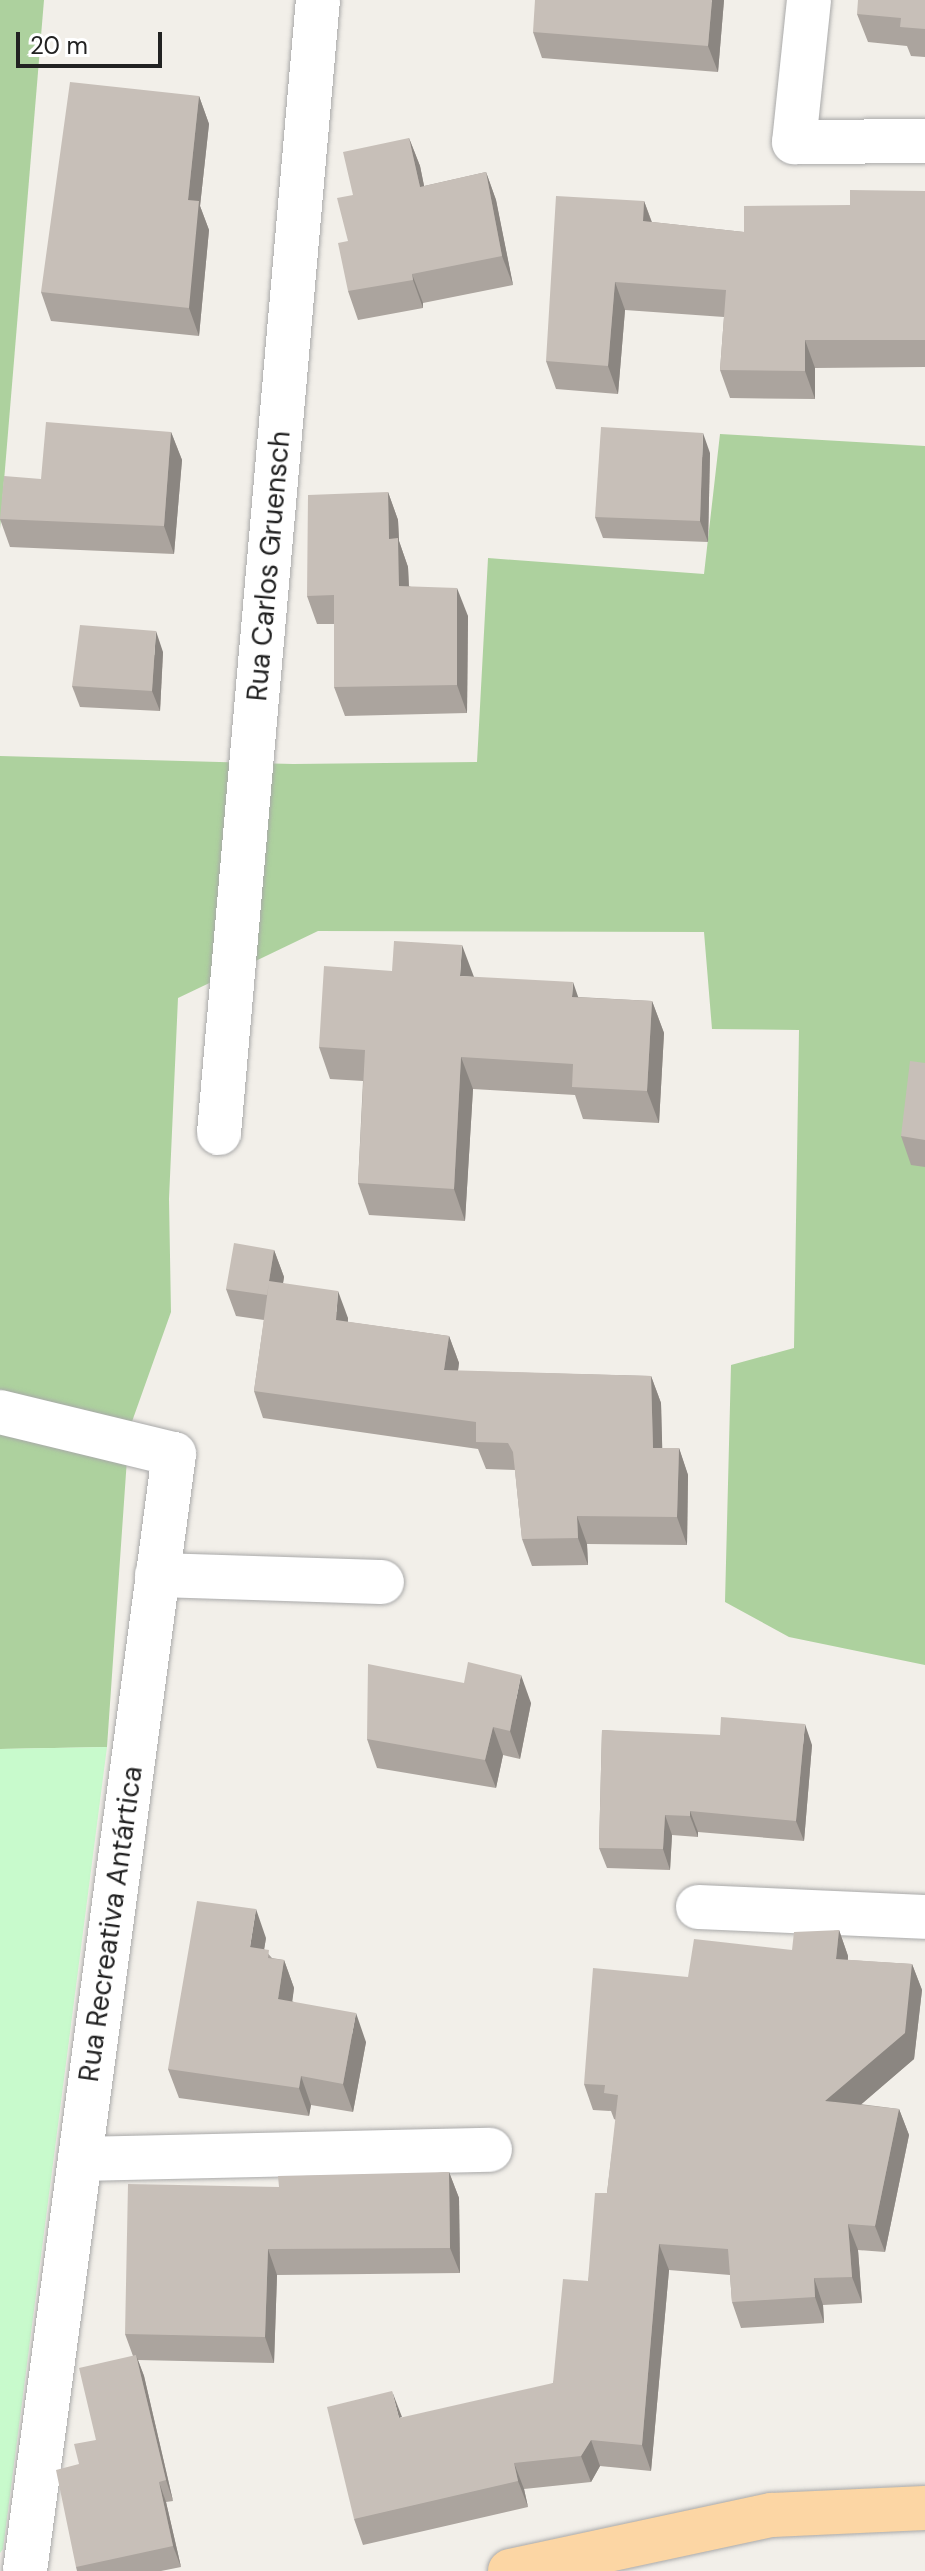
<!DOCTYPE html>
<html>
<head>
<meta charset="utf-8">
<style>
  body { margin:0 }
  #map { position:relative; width:925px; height:2571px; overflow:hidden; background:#f2efe9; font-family:"DM Sans",sans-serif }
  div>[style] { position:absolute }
  .forest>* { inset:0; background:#add19e }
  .park>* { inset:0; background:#c8facc }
  .roads { filter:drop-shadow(0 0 2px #a9a9a9) drop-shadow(0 0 2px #a9a9a9) }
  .minor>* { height:44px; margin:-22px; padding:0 22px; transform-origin:22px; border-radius:22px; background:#fff }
  .major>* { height:44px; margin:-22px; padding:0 22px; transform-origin:22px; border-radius:22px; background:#fcd6a4 }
  .wall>* { inset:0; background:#aba49e }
  .shaded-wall>* { inset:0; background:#8b8681 }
  .building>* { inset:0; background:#c7bfb8 }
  span { translate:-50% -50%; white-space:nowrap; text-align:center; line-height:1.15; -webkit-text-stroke:6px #fff; paint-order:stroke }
  .street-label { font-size:28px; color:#222 }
  .scale { position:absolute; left:16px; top:32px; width:146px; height:36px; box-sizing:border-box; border:4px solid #222; border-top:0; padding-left:10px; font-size:24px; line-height:28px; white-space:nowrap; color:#222; -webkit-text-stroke:6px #fff; paint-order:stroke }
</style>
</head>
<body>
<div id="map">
  <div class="forest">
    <div style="clip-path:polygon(0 0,44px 0,0 529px)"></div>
    <div style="clip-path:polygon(720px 434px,925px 446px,925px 1665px,789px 1637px,725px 1602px,731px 1365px,794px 1348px,799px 1030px,712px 1029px,704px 932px,318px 931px,178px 998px,169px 1199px,171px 1312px,129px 1430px,107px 1747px,0 1749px,0 756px,293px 764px,477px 762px,488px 558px,704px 574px)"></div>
  </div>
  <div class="park">
    <div style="clip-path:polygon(107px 1747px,3px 2549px,0 2553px,0 1749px)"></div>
  </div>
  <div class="roads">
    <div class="minor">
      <div style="left:809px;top:0;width:143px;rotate:96deg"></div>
      <div style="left:794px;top:142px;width:131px;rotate:-0.4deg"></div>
      <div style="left:219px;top:1133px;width:1137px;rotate:-85.01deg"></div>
      <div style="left:0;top:1412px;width:179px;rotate:13.6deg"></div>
      <div style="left:174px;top:1454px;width:1127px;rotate:97.6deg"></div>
      <div style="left:157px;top:1575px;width:225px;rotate:1.8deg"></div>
      <div style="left:698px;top:1907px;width:227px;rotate:2.5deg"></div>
      <div style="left:80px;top:2159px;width:410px;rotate:-1.3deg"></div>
    </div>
    <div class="major">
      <div style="left:510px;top:2571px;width:268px;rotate:-12.1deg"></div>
      <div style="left:772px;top:2515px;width:153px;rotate:-2.6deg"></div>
    </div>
  </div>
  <div class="wall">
    <div style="clip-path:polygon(724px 0,718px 72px,542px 58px,533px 32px)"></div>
    <div style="clip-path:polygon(925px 0,925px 57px,911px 56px,907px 46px,868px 42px,857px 14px)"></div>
    <div style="clip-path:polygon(199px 96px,209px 124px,200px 206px,209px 230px,199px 336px,51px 321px,41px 292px)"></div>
    <div style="clip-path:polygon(409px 138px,420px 166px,424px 186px,486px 172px,496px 200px,513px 285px,423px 303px,423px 308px,358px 320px,348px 291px,348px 241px,353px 195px)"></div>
    <div style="clip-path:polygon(925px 191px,925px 367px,815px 368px,815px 399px,730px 398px,720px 370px,724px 317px,625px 310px,618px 394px,556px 389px,546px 361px,644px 201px,652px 222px,744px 232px,850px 205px)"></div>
    <div style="clip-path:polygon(171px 432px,182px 460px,174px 554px,10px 547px,0 519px,41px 479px)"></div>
    <div style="clip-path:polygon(710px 453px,708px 542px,603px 538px,595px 517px)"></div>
    <div style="clip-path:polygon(388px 492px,398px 520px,399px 541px,408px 567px,409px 586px,468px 616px,467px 713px,345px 716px,334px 687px,334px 624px,317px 624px,307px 596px)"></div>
    <div style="clip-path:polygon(163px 652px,160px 711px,80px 707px,72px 686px)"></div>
    <div style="clip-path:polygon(474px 977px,578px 997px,652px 1001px,664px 1033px,659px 1123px,583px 1119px,575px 1095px,473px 1089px,465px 1221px,369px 1215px,358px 1183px,363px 1081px,330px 1079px,319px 1047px)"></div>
    <div style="clip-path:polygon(925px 1063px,925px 1167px,911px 1165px,901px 1136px)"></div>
    <div style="clip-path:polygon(274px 1250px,284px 1277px,283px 1283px,348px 1318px,348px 1322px,449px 1336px,459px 1363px,458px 1371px,651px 1376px,661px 1403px,662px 1448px,679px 1448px,688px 1475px,687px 1545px,587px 1544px,588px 1565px,532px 1566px,522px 1539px,515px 1470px,486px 1469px,478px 1449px,263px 1418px,254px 1391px,264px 1320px,236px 1316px,226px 1289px)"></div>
    <div style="clip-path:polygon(464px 1683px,531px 1703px,520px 1759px,503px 1755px,496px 1788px,377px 1768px,367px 1739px)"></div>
    <div style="clip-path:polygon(602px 1730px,812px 1745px,804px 1841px,698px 1832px,698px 1837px,672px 1835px,670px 1870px,607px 1868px,599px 1848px)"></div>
    <div style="clip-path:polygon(839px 1930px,848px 1956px,848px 1960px,912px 1964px,922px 1990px,914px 2059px,861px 2104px,899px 2109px,909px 2135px,885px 2252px,858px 2250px,862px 2303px,823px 2305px,824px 2323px,741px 2328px,732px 2302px,730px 2275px,669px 2270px,651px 2471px,600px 2466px,591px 2482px,524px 2489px,528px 2507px,363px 2545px,354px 2519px,553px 2383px,588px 2281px,607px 2193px,616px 2120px,614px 2119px,611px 2111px,593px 2110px,584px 2084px,688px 1977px,792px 1950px)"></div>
    <div style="clip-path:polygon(266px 1938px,264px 1949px,272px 1958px,284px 1960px,294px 1988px,292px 2001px,366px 2042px,353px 2112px,311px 2105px,309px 2116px,179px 2098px,168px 2069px)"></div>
    <div style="clip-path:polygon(449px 2172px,459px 2198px,460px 2273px,277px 2275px,274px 2363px,138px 2360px,144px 2376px,173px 2501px,166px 2502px,181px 2567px,161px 2571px,77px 2571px,76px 2567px,79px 2464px,96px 2440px,133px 2356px,125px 2334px,279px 2187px)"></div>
  </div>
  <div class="shaded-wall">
    <div style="clip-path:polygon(712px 0,724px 0,718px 72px,708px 46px)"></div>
    <div style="clip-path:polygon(199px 96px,209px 124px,200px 206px,209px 230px,199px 336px,189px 308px,188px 200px)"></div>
    <div style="clip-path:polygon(409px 138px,420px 166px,430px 215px,420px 187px)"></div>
    <div style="clip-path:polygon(486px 172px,496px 200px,513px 285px,502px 256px)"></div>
    <div style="clip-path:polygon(644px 201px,654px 229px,643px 221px)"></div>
    <div style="clip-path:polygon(412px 274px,423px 303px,423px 308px,413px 280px)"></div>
    <div style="clip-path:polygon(615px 282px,625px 310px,618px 394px,608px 366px)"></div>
    <div style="clip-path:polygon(805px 340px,815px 368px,815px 399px,805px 371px)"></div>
    <div style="clip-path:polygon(171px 432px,182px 460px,174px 554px,164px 526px)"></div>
    <div style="clip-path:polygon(703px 433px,710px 453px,708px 542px,700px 521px)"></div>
    <div style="clip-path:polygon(388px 492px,398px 520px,399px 541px,408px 567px,410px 614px,399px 586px,389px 539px)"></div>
    <div style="clip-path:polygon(457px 588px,468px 616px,467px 713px,457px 685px)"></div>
    <div style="clip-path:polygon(156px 631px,163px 652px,160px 711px,152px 691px)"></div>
    <div style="clip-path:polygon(462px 945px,474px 977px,460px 976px)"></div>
    <div style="clip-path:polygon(573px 982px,584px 1014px,572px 997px)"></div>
    <div style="clip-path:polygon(652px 1001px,664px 1033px,659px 1123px,647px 1091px)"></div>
    <div style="clip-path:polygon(461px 1057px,473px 1089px,465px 1221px,454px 1189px)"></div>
    <div style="clip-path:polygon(274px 1250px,284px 1277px,279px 1308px,269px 1281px)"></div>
    <div style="clip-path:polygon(338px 1291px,348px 1318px,346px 1347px,336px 1320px)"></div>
    <div style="clip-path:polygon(449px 1336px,459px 1363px,454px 1398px,444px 1370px)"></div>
    <div style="clip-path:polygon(651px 1376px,661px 1403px,663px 1475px,653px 1448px)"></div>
    <div style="clip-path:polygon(679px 1448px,688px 1475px,687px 1545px,677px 1517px)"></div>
    <div style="clip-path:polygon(577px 1516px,587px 1544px,588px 1565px,578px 1538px)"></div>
    <div style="clip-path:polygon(521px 1675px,531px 1703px,520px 1759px,510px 1731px)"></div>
    <div style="clip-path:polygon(805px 1724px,812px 1745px,804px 1841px,796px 1821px)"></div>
    <div style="clip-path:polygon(493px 1727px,503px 1755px,496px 1788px,485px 1760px)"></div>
    <div style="clip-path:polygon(690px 1811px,698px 1832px,698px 1837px,690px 1816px)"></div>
    <div style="clip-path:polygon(665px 1815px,672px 1835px,670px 1870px,663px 1849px)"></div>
    <div style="clip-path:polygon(256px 1909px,266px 1938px,260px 1975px,250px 1947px)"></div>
    <div style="clip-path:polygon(839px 1930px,848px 1956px,846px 1985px,836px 1959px)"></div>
    <div style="clip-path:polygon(284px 1960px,294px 1988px,289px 2027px,278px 1999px)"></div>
    <div style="clip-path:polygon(912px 1964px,922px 1990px,914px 2059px,835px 2127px,825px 2101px)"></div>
    <div style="clip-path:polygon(356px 2013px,366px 2042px,353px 2112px,343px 2084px)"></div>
    <div style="clip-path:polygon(301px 2076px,311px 2105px,309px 2116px,299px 2088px)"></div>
    <div style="clip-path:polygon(899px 2109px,909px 2135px,885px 2252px,875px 2226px)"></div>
    <div style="clip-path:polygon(449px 2172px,459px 2198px,460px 2273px,450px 2248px)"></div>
    <div style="clip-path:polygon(848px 2224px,858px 2250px,862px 2303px,852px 2277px)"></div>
    <div style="clip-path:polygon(659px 2244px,669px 2270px,651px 2471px,642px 2445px)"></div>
    <div style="clip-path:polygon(268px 2249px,277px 2275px,274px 2363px,265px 2337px)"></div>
    <div style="clip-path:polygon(814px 2278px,823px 2305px,824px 2323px,815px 2297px)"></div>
    <div style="clip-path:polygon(136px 2355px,144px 2376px,173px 2501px,166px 2480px)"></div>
    <div style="clip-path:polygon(392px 2391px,402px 2417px,399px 2418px)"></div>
    <div style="clip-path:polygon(591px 2440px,600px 2466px,591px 2482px,581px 2456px)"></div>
    <div style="clip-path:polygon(514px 2463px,524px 2489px,528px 2507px,518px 2481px)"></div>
    <div style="clip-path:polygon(159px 2482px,166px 2502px,181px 2567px,173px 2546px)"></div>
  </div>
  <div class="building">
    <div style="clip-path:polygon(535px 0,712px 0,708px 46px,533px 32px)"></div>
    <div style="clip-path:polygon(858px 0,925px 0,925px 29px,900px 27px,901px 18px,857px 14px)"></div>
    <div style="clip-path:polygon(70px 82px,199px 96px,188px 200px,199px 201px,189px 308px,41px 292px)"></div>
    <div style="clip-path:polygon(409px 138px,420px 187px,486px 172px,502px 256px,412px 274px,413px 280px,348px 291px,338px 243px,348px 241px,337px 198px,353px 195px,343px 152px)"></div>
    <div style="clip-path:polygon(850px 190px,925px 191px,925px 340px,805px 340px,805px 371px,720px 370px,726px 290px,615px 282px,608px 366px,546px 361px,556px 196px,644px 201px,643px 221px,744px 232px,744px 206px,850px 205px)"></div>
    <div style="clip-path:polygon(46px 422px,171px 432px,164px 526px,0 519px,4px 476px,41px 479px)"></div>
    <div style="clip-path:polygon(601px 427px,703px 433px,700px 521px,595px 517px)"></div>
    <div style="clip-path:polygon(388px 492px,389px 539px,398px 538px,399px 586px,457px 588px,457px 685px,334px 687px,334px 595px,307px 596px,308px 495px)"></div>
    <div style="clip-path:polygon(80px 625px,156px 631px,152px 691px,72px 686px)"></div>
    <div style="clip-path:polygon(394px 941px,462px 945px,460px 976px,573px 982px,572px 997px,652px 1001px,647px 1091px,572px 1087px,573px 1064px,461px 1057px,454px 1189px,358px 1183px,365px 1050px,319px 1047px,324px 966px,392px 971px)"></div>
    <div style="clip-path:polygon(910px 1061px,925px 1063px,925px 1140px,901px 1136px)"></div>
    <div style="clip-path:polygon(234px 1243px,274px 1250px,269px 1281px,338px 1291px,336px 1320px,449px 1336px,444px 1370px,651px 1376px,653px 1448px,679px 1448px,677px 1517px,577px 1516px,578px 1538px,522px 1539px,513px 1452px,508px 1443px,476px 1442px,476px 1422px,254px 1391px,269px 1282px,267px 1295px,226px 1289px)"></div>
    <div style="clip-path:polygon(468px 1662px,521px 1675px,510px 1731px,493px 1727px,485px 1760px,367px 1739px,368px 1664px,464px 1683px)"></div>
    <div style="clip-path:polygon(721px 1717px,805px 1724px,796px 1821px,690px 1811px,690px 1816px,665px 1815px,663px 1849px,599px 1848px,602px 1730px,720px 1735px)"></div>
    <div style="clip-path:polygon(197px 1901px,256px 1909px,250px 1947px,269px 1950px,268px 1958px,284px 1960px,278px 1999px,356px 2013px,343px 2084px,301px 2076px,299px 2088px,168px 2069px)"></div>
    <div style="clip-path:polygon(839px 1930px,836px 1959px,912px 1964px,905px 2033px,825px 2101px,899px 2109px,875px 2226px,848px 2224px,852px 2277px,814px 2278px,815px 2297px,732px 2302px,728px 2249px,659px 2244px,642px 2445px,591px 2440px,581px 2456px,514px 2463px,518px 2481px,354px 2519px,327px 2407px,392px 2391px,399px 2418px,553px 2383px,563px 2279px,588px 2281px,595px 2193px,607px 2193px,618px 2095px,604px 2093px,605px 2085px,584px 2084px,593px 1968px,688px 1977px,694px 1939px,792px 1950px,794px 1932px)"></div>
    <div style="clip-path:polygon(449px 2172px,450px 2248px,268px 2249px,265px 2337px,125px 2334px,128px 2184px,279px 2187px,278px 2176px)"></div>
    <div style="clip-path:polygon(136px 2355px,166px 2480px,159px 2482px,173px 2546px,76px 2567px,56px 2470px,79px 2464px,74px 2444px,96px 2440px,79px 2368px)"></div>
  </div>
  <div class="street-label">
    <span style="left:269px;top:566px;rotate:-85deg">Rua Carlos Gruensch</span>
    <span style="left:111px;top:1924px;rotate:-82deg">Rua Recreativa Antártica</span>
  </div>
  <div class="scale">20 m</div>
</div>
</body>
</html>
